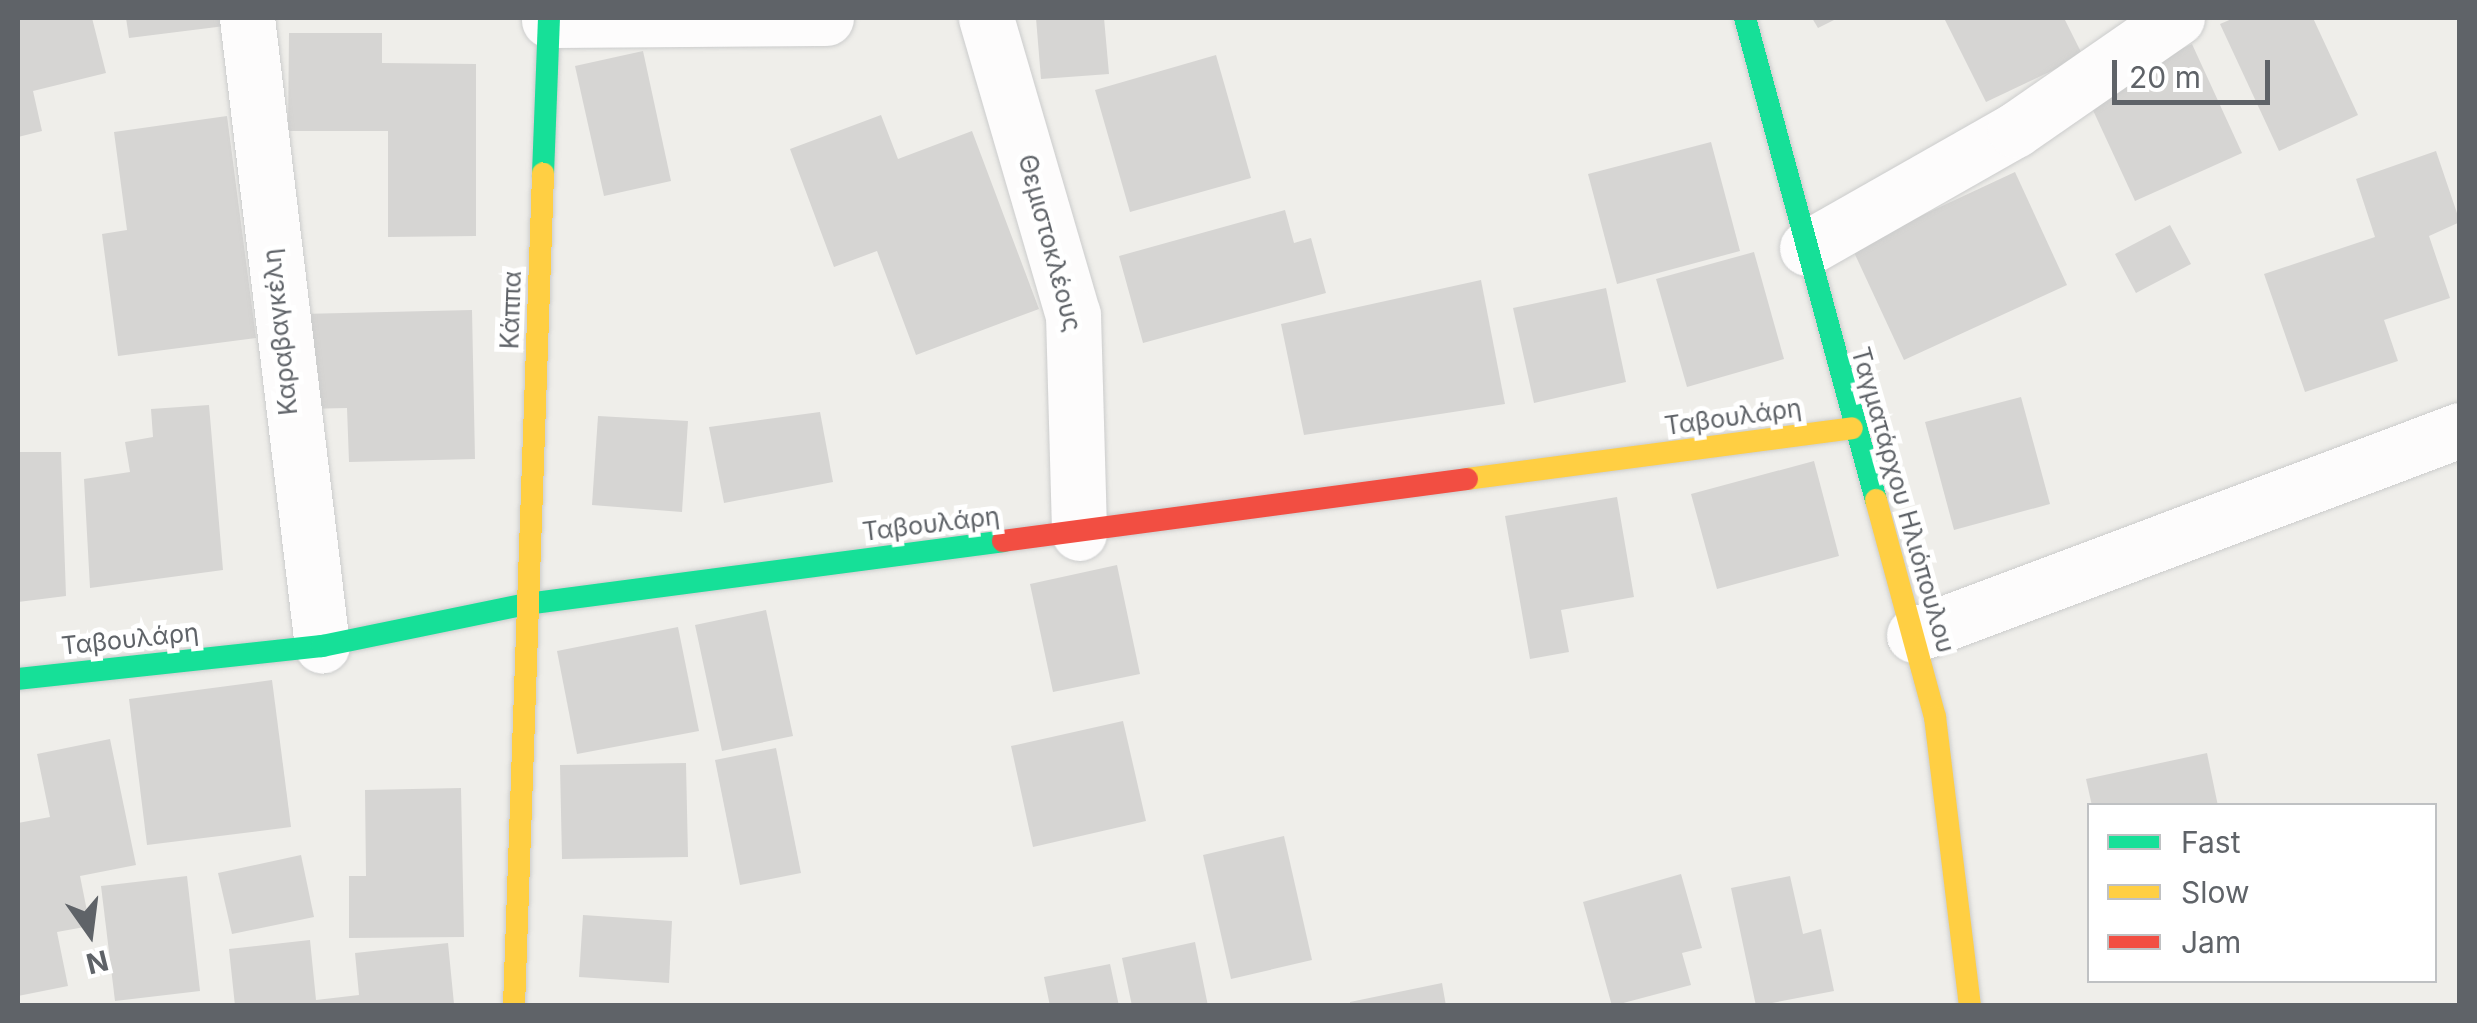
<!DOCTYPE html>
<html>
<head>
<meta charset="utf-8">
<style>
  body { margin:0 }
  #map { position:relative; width:2477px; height:1023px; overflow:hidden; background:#efeeea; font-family:Inter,sans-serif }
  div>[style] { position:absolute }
  .building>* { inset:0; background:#d6d5d3 }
  .roads { filter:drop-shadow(0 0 2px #cbcccc) drop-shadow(0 0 2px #cbcccc) }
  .street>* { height:55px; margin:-27.5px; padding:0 27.5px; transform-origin:27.5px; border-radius:27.5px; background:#fdfcfc }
  .fast>* { height:22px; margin:-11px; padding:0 11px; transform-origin:11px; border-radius:11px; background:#16e098 }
  .slow>* { height:22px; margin:-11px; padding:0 11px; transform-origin:11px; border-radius:11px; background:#ffcf43 }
  .jam>* { height:22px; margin:-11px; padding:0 11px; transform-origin:11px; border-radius:11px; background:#f24e42 }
  span { translate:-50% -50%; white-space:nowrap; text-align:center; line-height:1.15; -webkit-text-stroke:10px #fff; paint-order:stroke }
  .street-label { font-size:25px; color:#5f6368 }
  .frame { position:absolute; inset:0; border:20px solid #5f6368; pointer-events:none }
  .legend { position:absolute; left:2087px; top:803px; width:350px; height:180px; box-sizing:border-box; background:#fff; border:2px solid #bfc1c3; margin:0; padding:12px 18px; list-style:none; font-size:30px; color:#5f6368 }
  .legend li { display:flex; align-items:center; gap:20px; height:50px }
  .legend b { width:50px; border:2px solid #bfc1c3 }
  .north { position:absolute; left:40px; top:883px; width:100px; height:100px; -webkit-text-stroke:8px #fff; paint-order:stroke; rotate:166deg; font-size:28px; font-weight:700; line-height:40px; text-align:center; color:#5f6368 }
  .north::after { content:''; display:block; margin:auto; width:35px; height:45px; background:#5f6368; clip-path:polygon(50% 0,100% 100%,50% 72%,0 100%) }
  .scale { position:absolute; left:2112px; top:60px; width:158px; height:45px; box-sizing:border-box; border:5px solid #5f6368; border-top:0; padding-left:12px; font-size:30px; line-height:35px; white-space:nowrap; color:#5f6368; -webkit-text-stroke:8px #fff; paint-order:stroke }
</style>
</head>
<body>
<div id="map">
  <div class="building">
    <div style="clip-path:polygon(18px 18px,92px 18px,106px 73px,33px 91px,42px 131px,18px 137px)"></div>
    <div style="clip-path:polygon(126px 18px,224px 18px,225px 26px,129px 38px)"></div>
    <div style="clip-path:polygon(1036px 18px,1104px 18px,1109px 74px,1041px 79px)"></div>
    <div style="clip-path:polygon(1812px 18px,1838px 18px,1818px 28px)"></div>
    <div style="clip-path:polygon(1944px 18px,2064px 18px,2083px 56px,1986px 102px)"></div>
    <div style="clip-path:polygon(2234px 18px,2313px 18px,2358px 115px,2279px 151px,2220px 24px)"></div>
    <div style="clip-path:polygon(289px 33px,382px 33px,382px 63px,476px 64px,476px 236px,388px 237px,388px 131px,288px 131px)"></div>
    <div style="clip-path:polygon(2192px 44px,2242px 153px,2135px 201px,2085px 93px)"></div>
    <div style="clip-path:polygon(643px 51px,671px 181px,604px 196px,575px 66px)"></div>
    <div style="clip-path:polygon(1216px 55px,1251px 178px,1130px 212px,1095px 90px)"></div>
    <div style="clip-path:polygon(881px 115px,898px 159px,972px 131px,1039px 309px,916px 355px,877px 251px,834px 267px,790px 149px)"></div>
    <div style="clip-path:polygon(227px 116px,256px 338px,118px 356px,102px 234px,127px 230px,114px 132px)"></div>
    <div style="clip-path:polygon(1711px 142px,1740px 251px,1617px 284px,1588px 174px)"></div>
    <div style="clip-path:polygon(2436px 151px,2460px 222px,2429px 236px,2450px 298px,2384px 320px,2398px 361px,2305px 392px,2264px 274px,2375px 237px,2356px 179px)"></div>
    <div style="clip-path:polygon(2015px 172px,2067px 285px,1904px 360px,1852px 248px)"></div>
    <div style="clip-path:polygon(1285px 210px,1294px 243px,1311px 238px,1326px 293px,1143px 343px,1119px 256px)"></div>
    <div style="clip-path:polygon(2170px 225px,2191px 264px,2136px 293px,2115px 254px)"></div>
    <div style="clip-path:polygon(1754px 252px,1784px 359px,1687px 387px,1656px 279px)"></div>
    <div style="clip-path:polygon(1481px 280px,1505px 404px,1304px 435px,1281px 324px)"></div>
    <div style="clip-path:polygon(1606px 288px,1626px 382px,1534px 403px,1513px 308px)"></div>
    <div style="clip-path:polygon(472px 310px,475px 459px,349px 462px,347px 408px,303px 409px,301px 314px)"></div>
    <div style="clip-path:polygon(2021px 397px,2050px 504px,1954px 530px,1925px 422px)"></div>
    <div style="clip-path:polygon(209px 405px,223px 570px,90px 588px,84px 479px,130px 472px,125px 442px,153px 437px,151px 409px)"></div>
    <div style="clip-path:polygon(820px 412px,833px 482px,724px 503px,709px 427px)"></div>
    <div style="clip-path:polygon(598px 416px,688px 421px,682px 512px,592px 505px)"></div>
    <div style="clip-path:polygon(18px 452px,61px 452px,66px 596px,18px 602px)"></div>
    <div style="clip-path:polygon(1814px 461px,1839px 556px,1717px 589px,1691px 494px)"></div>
    <div style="clip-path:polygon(1617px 497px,1634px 597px,1561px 610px,1569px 652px,1530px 659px,1505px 516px)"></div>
    <div style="clip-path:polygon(1117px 565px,1140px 674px,1053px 692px,1030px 584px)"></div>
    <div style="clip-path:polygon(766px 610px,793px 736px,722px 751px,695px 625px)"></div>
    <div style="clip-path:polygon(678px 627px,699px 731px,577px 754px,557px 651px)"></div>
    <div style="clip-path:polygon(272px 680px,291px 827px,147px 845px,129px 699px)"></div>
    <div style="clip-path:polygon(1123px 721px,1146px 821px,1033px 847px,1011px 746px)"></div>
    <div style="clip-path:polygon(110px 739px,136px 865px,80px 876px,90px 926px,57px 932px,68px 986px,18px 996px,18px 823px,50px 817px,37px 754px)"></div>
    <div style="clip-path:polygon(776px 748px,801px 873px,740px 885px,715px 760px)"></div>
    <div style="clip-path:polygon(2207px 753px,2218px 806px,2092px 806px,2086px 779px)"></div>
    <div style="clip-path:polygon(686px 763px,688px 857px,562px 859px,560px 765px)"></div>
    <div style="clip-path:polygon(461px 788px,464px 937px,349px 938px,349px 876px,366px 876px,365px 790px)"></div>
    <div style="clip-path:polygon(1284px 836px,1312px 960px,1231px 979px,1203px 855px)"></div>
    <div style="clip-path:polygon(301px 855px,314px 917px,232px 934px,218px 873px)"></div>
    <div style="clip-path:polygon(1681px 874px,1702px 948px,1682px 953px,1691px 985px,1612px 1006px,1583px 902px)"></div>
    <div style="clip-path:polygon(187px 876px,200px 991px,115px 1001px,101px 886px)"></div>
    <div style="clip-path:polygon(1790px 876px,1803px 934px,1821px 929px,1834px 991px,1756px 1006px,1731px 888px)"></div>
    <div style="clip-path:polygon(583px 915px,672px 921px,669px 983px,579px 977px)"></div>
    <div style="clip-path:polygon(310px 940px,316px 1000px,359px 995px,355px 953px,448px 943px,454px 1004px,235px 1006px,229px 949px)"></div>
    <div style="clip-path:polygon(1195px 942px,1208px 1006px,1132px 1006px,1122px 958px)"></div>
    <div style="clip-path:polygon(1110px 964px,1119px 1006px,1050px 1006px,1044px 977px)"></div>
    <div style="clip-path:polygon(1442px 983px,1446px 1006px,1350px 1006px,1350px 1002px)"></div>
  </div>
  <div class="roads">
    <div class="street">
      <div style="left:247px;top:18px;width:632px;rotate:83.19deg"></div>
      <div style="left:986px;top:18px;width:309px;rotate:73.7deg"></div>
      <div style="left:1073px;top:315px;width:218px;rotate:88.4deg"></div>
      <div style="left:549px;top:20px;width:277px;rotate:-0.4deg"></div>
      <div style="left:1807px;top:248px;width:239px;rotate:-29.6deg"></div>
      <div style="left:2015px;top:130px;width:197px;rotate:-34.7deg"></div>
      <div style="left:1914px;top:635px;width:583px;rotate:-20.58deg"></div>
    </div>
    <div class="fast">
      <div style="left:1745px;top:18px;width:499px;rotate:74.8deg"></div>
      <div style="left:543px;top:174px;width:156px;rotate:-87.8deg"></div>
      <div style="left:18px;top:679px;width:306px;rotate:-6.2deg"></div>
      <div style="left:322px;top:646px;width:209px;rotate:-11.6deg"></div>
      <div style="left:527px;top:604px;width:480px;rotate:-7.5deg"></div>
    </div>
    <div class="slow">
      <div style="left:1467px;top:479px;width:388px;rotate:-7.5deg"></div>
      <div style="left:1876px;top:500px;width:225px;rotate:74.8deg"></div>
      <div style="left:1935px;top:717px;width:291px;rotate:83.1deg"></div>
      <div style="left:514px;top:1006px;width:833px;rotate:-88deg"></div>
    </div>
    <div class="jam">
      <div style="left:1003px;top:541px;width:468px;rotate:-7.6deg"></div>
    </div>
  </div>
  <div class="street-label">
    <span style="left:1050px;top:243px;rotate:75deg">Θεμιστοκλέους</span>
    <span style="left:511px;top:310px;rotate:-88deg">Κάππα</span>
    <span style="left:280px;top:332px;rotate:-96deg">Καραβαγκέλη</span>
    <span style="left:1733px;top:417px;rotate:-8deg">Ταβουλάρη</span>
    <span style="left:1903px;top:500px;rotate:74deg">Ταγματάρχου Ηλιόπουλου</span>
    <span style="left:931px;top:524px;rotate:-7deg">Ταβουλάρη</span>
    <span style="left:130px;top:639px;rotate:-6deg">Ταβουλάρη</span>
  </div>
  <div class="frame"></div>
  <ul class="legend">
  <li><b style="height:12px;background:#16e098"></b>Fast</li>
  <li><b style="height:12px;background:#ffcf43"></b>Slow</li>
  <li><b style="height:12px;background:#f24e42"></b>Jam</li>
  </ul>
  <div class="north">N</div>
  <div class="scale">20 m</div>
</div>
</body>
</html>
